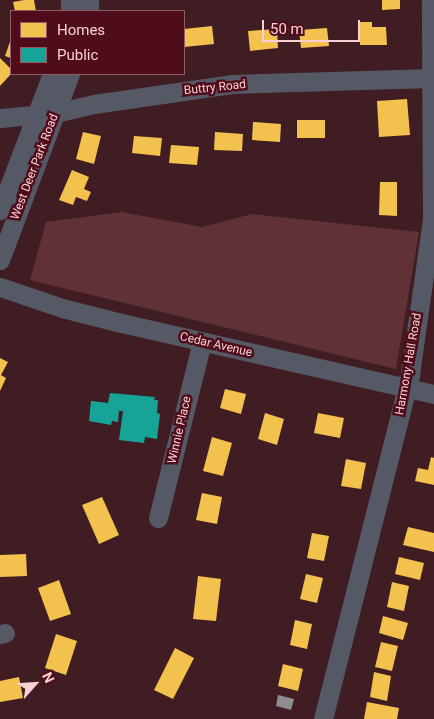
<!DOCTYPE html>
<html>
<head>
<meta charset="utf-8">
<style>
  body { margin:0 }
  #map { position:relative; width:434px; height:719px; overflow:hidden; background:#401c23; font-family:Roboto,sans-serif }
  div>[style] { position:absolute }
  .green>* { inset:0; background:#603237 }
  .homes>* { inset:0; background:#f2c14e }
  .public>* { inset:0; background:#17a398 }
  .industry>* { inset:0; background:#8d8d92 }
  .minor>* { height:19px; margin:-9.5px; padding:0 9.5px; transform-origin:9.5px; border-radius:9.5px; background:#555966 }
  span { translate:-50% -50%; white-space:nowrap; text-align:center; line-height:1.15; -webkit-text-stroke:5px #4f0d1b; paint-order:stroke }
  .street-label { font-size:12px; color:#fad0d2 }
  .legend { position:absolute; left:10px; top:10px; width:175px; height:65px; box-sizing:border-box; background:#4f0d1b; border:1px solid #935b64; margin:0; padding:6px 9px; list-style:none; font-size:15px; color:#fad0d2 }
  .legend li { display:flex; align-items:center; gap:10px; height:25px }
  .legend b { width:25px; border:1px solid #935b64 }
  .north { position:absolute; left:10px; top:659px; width:50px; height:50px; -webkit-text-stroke:4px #4f0d1b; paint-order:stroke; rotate:64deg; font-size:14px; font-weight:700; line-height:20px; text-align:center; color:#fad0d2 }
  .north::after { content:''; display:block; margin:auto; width:18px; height:22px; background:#fad0d2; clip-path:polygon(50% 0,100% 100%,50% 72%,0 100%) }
  .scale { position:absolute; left:262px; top:20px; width:98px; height:22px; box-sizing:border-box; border:2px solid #fad0d2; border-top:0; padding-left:6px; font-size:15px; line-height:18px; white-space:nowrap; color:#fad0d2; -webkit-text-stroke:4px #4f0d1b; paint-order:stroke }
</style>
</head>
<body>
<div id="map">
  <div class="green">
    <div style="clip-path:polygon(122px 212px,202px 227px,252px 214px,419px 232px,396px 369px,30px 280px,46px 222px)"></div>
  </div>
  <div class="homes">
    <div style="clip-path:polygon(24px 0,34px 0,36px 11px,15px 11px,13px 2px)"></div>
    <div style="clip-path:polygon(382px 0,400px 0,400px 9px,382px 10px)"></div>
    <div style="clip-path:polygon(360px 22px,372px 22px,372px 27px,386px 27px,387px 45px,360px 45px)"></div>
    <div style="clip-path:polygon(212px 26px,214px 44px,184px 47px,184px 29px)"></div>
    <div style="clip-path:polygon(327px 28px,329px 46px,301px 48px,299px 30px)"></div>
    <div style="clip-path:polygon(277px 29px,278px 48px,250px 51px,248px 31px)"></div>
    <div style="clip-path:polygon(11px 39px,11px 58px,5px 56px)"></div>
    <div style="clip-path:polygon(0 58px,11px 69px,11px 74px,0 86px)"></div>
    <div style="clip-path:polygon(407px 99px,410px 135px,379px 137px,377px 101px)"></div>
    <div style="clip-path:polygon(297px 120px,325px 120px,325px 138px,297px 138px)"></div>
    <div style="clip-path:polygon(253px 122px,281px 124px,280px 142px,252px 140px)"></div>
    <div style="clip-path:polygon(83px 132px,101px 136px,94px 164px,76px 159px)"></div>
    <div style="clip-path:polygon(215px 132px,243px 134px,242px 151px,214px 150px)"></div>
    <div style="clip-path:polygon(134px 136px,162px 138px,160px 156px,132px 153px)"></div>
    <div style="clip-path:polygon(171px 145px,199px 147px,197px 165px,169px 163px)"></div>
    <div style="clip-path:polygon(72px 170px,89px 177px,84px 189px,91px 192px,87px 201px,76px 197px,73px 205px,59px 200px)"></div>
    <div style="clip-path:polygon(380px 182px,397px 182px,397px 216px,379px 215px)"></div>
    <div style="clip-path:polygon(0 358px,8px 362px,1px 375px,6px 378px,0 391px)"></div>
    <div style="clip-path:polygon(225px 389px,246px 394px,241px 414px,220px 408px)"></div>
    <div style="clip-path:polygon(265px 413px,284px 419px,277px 445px,258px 439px)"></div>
    <div style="clip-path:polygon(318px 413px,344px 418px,340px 438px,314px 433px)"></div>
    <div style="clip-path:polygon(212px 437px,232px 443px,223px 476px,203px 471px)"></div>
    <div style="clip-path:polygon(431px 457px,434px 458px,434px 485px,415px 481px,418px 468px,428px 470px)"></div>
    <div style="clip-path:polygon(346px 459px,366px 463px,361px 489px,341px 486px)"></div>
    <div style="clip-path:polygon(202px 493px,222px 497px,217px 524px,196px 520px)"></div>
    <div style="clip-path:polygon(102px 497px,119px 535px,99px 544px,82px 505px)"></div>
    <div style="clip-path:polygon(408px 527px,434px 533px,434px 552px,403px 545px)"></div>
    <div style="clip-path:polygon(312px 533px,329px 536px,324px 561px,307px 558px)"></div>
    <div style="clip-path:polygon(26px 554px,27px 576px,0 577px,0 555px)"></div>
    <div style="clip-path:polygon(399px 557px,424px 563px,420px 580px,395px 574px)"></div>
    <div style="clip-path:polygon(306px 574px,323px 578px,317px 603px,300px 599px)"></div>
    <div style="clip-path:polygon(198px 576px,221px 579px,216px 621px,193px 619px)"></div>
    <div style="clip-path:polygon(59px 580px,71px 614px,50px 621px,38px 588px)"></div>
    <div style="clip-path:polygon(392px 582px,409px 586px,404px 611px,387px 607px)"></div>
    <div style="clip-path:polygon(383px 616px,408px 623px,403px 640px,379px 633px)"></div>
    <div style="clip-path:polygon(295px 620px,312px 624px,307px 649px,290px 645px)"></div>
    <div style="clip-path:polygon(56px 634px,77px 641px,66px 675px,45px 668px)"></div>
    <div style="clip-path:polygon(381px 642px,398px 646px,392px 671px,375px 667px)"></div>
    <div style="clip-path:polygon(175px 648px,194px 658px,173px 699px,154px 690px)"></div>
    <div style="clip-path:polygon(283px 664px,303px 669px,298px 691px,278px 686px)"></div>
    <div style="clip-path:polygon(374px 672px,391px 676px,387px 701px,370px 697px)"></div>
    <div style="clip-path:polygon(19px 677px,23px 698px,0 702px,0 681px)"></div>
    <div style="clip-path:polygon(367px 702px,399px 708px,397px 719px,364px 719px)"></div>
  </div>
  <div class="public">
    <div style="clip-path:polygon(110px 393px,155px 397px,154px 400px,158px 400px,157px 413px,160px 414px,157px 439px,145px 437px,144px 443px,119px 440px,123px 411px,119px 411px,118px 422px,112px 421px,111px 425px,89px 421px,91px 401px,108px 403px)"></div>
  </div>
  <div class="industry">
    <div style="clip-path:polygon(278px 695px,294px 699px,291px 710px,276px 706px)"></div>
  </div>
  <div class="minor">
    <div style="left:70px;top:11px;width:11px;rotate:-90deg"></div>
    <div style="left:89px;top:11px;width:11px;rotate:-90deg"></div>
    <div style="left:0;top:118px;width:55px;rotate:-5.2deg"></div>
    <div style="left:55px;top:113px;width:40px;rotate:-13deg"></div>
    <div style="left:94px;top:104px;width:139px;rotate:-8.2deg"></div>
    <div style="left:232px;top:84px;width:201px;rotate:-1.7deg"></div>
    <div style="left:0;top:210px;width:146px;rotate:-69.1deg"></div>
    <div style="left:0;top:260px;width:199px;rotate:-69.4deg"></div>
    <div style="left:0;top:287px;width:65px;rotate:18.7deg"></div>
    <div style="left:62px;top:308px;width:57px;rotate:14.3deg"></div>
    <div style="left:117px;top:322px;width:325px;rotate:12.8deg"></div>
    <div style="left:158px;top:518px;width:181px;rotate:-76deg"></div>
    <div style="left:0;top:634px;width:5px;rotate:-11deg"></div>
    <div style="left:323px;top:719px;width:356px;rotate:-75.8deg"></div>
    <div style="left:410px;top:374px;width:157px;rotate:-81.9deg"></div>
    <div style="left:432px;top:219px;width:219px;rotate:-90.3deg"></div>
  </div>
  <div class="street-label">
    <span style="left:215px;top:88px;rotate:-6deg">Buttry Road</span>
    <span style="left:35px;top:167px;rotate:-69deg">West Deer Park Road</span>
    <span style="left:216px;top:345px;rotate:13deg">Cedar Avenue</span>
    <span style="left:409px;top:364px;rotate:-80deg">Harmony Hall Road</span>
    <span style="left:180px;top:430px;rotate:-77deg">Winnie Place</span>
  </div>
  <ul class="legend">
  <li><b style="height:14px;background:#f2c14e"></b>Homes</li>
  <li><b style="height:14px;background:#17a398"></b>Public</li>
  </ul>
  <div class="north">N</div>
  <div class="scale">50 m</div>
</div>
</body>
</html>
